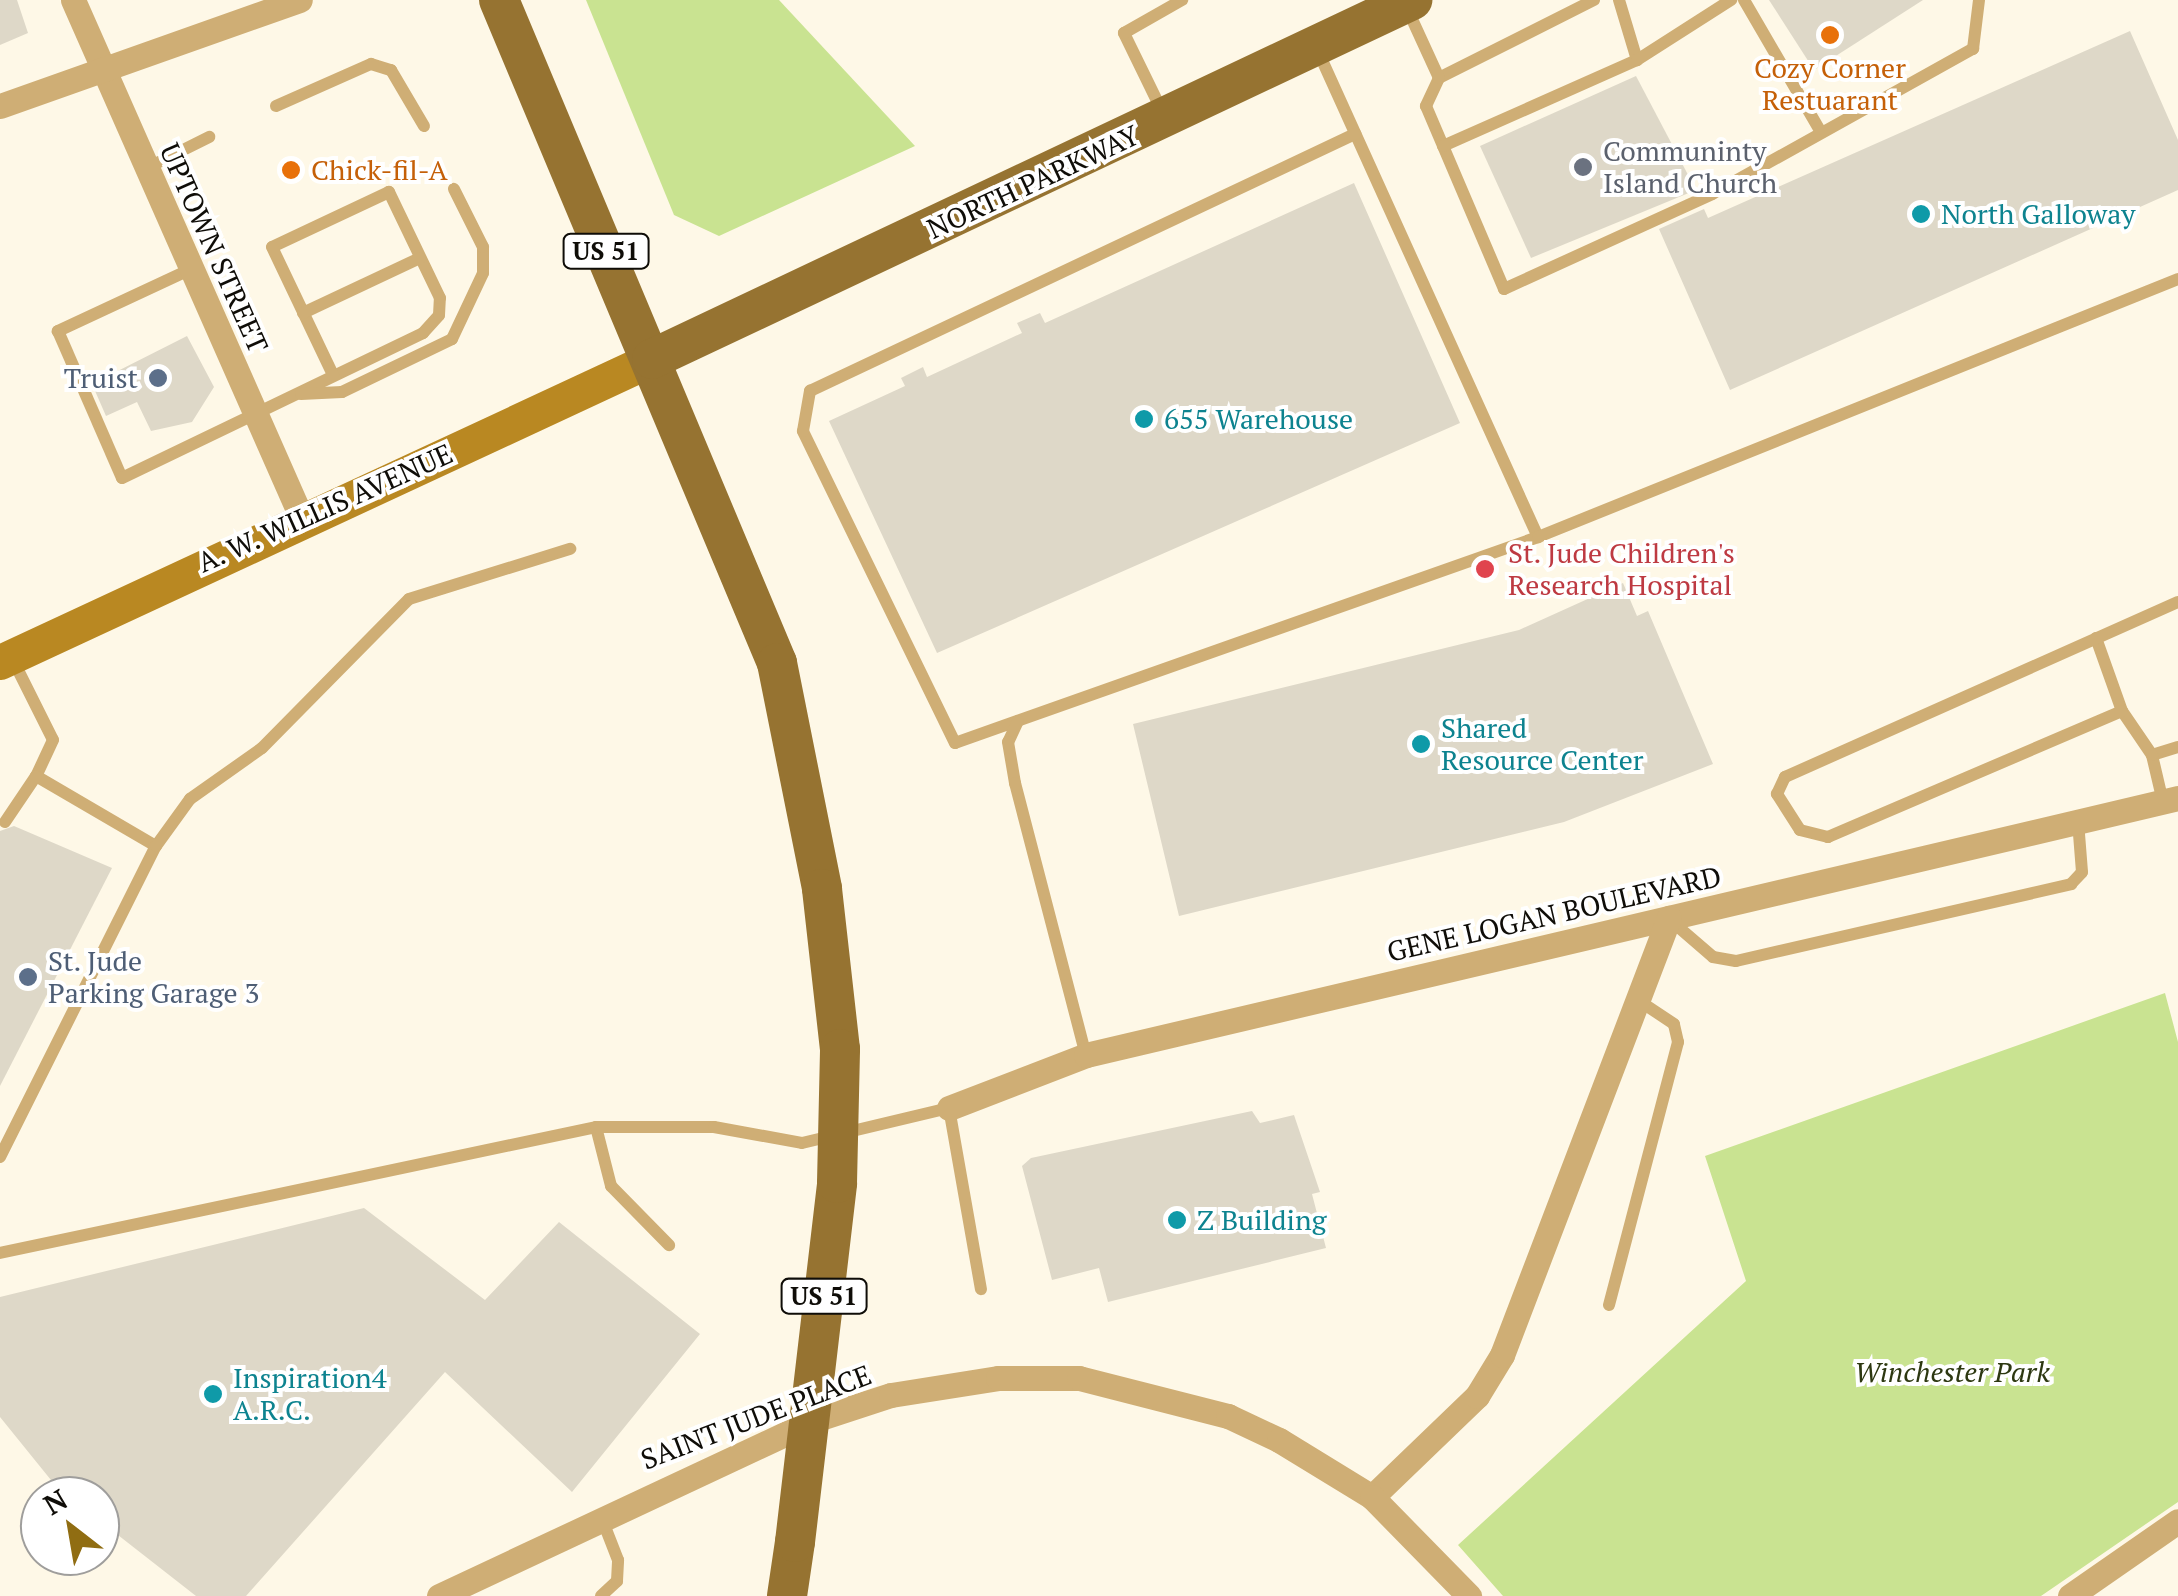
<!DOCTYPE html>
<html>
<head>
<meta charset="utf-8">
<style>
  body { margin:0 }
  #map { position:relative; width:2178px; height:1596px; overflow:hidden; background:#fef8e7; font-family:"PT Serif",serif }
  div>[style] { position:absolute }
  .green>* { inset:0; background:#c9e391 }
  .building>* { inset:0; background:#ded8c8 }
  .service>* { height:12px; margin:-6px; padding:0 6px; transform-origin:6px; border-radius:6px; background:#cfae75 }
  .minor>* { height:25px; margin:-12.5px; padding:0 12.5px; transform-origin:12.5px; border-radius:12.5px; background:#cfae75 }
  .secondary>* { height:35px; margin:-17.5px; padding:0 17.5px; transform-origin:17.5px; border-radius:17.5px; background:#b98822 }
  .primary>* { height:40px; margin:-20px; padding:0 20px; transform-origin:20px; border-radius:20px; background:#967331 }
  .primary-bridge>* { height:40px; margin:-20px; padding:0 20px; transform-origin:20px; border-radius:20px; background:#967331 }
  .dots>* { width:28px; height:28px; translate:-50% -50%; box-sizing:border-box; border:5px solid #fff; border-radius:50% }
  span { translate:-50% -50%; white-space:nowrap; text-align:center; line-height:1.15; -webkit-text-stroke:8px #fff; paint-order:stroke }
  .shield-label span { padding:2px 8px; background:#fff; border:2px solid; border-radius:8px; -webkit-text-stroke-width:0 }
  .shield-label { font-size:25px; color:#0f0d08; font-weight:700 }
  .food-label { font-size:28px; color:#c56008 }
  .left { translate:0 -50%; text-align:left }
  .worship-label { font-size:28px; color:#5b616d }
  .street-label { font-size:28px; color:#0f0d08 }
  .culture-label { font-size:28px; color:#0d838f }
  .service-label { font-size:28px; color:#4e5e75 }
  .right { translate:-100% -50%; text-align:right }
  .health-label { font-size:28px; color:#be3a42 }
  .park-label { font-size:28px; color:#2d3811; font-style:italic }
  .north { position:absolute; left:20px; top:1476px; width:100px; height:100px; box-sizing:border-box; background:#fff; border:2px solid #9f9e9c; border-radius:50%; rotate:329deg; font-size:28px; font-weight:700; line-height:40px; text-align:center; color:#0f0d08 }
  .north::after { content:''; display:block; margin:auto; width:35px; height:45px; background:#906d12; clip-path:polygon(50% 0,100% 100%,50% 72%,0 100%) }
</style>
</head>
<body>
<div id="map">
  <div class="green">
    <div style="clip-path:polygon(586px 0,779px 0,915px 146px,719px 236px,674px 215px)"></div>
    <div style="clip-path:polygon(2165px 993px,2178px 1042px,2178px 1502px,2041px 1596px,1503px 1596px,1458px 1545px,1746px 1281px,1705px 1156px)"></div>
  </div>
  <div class="building">
    <div style="clip-path:polygon(0 0,17px 0,28px 33px,0 45px)"></div>
    <div style="clip-path:polygon(1769px 0,1923px 0,1814px 70px)"></div>
    <div style="clip-path:polygon(2130px 31px,2178px 140px,2178px 190px,1730px 390px,1659px 229px,1704px 209px,1708px 218px)"></div>
    <div style="clip-path:polygon(1636px 76px,1696px 190px,1531px 258px,1480px 146px)"></div>
    <div style="clip-path:polygon(1354px 183px,1460px 423px,937px 653px,829px 421px,905px 386px,901px 378px,923px 367px,927px 377px,1022px 333px,1017px 323px,1040px 313px,1045px 323px)"></div>
    <div style="clip-path:polygon(187px 336px,214px 387px,192px 422px,151px 431px,137px 402px,106px 416px,92px 384px)"></div>
    <div style="clip-path:polygon(1623px 583px,1637px 616px,1648px 611px,1713px 764px,1564px 822px,1179px 916px,1133px 724px,1519px 630px)"></div>
    <div style="clip-path:polygon(14px 826px,112px 868px,0 1086px,0 831px)"></div>
    <div style="clip-path:polygon(1252px 1111px,1260px 1123px,1294px 1115px,1320px 1192px,1312px 1194px,1326px 1248px,1108px 1302px,1099px 1268px,1052px 1280px,1022px 1166px,1031px 1158px)"></div>
    <div style="clip-path:polygon(364px 1208px,485px 1300px,559px 1222px,700px 1334px,572px 1492px,445px 1372px,246px 1596px,196px 1596px,100px 1521px,100px 1496px,68px 1496px,55px 1485px,0 1417px,0 1297px)"></div>
  </div>
  <div class="service">
    <div style="left:1594px;top:0;width:174px;rotate:153.3deg"></div>
    <div style="left:1439px;top:78px;width:31px;rotate:115deg"></div>
    <div style="left:1426px;top:106px;width:199px;rotate:66.9deg"></div>
    <div style="left:1504px;top:289px;width:229px;rotate:-24.5deg"></div>
    <div style="left:1712px;top:194px;width:299px;rotate:-29.1deg"></div>
    <div style="left:1973px;top:49px;width:49px;rotate:-83deg"></div>
    <div style="left:1619px;top:0;width:63px;rotate:73.3deg"></div>
    <div style="left:1744px;top:0;width:149px;rotate:59.8deg"></div>
    <div style="left:1406px;top:6px;width:79px;rotate:65.4deg"></div>
    <div style="left:1317px;top:49px;width:536px;rotate:65.64deg"></div>
    <div style="left:1538px;top:537px;width:618px;rotate:160.54deg"></div>
    <div style="left:955px;top:743px;width:347px;rotate:-116deg"></div>
    <div style="left:803px;top:431px;width:41px;rotate:-80.1deg"></div>
    <div style="left:810px;top:391px;width:603px;rotate:-25.25deg"></div>
    <div style="left:276px;top:106px;width:104px;rotate:-23.9deg"></div>
    <div style="left:371px;top:64px;width:21px;rotate:17deg"></div>
    <div style="left:391px;top:70px;width:65px;rotate:59.5deg"></div>
    <div style="left:1162px;top:111px;width:87px;rotate:-116deg"></div>
    <div style="left:1124px;top:33px;width:67px;rotate:-29.6deg"></div>
    <div style="left:1443px;top:146px;width:212px;rotate:-23.9deg"></div>
    <div style="left:1637px;top:60px;width:112px;rotate:-32.6deg"></div>
    <div style="left:145px;top:169px;width:72px;rotate:-26.6deg"></div>
    <div style="left:189px;top:270px;width:145px;rotate:155deg"></div>
    <div style="left:58px;top:331px;width:160px;rotate:66.5deg"></div>
    <div style="left:122px;top:478px;width:334px;rotate:-25.7deg"></div>
    <div style="left:423px;top:333px;width:24px;rotate:-48deg"></div>
    <div style="left:439px;top:315px;width:17px;rotate:-87deg"></div>
    <div style="left:440px;top:298px;width:118px;rotate:-115.7deg"></div>
    <div style="left:389px;top:192px;width:129px;rotate:154.8deg"></div>
    <div style="left:272px;top:247px;width:142px;rotate:64.5deg"></div>
    <div style="left:303px;top:313px;width:129px;rotate:-25.2deg"></div>
    <div style="left:301px;top:394px;width:41px;rotate:-2.8deg"></div>
    <div style="left:342px;top:392px;width:122px;rotate:-25.7deg"></div>
    <div style="left:452px;top:339px;width:73px;rotate:-64.8deg"></div>
    <div style="left:483px;top:273px;width:26px;rotate:-90deg"></div>
    <div style="left:483px;top:247px;width:65px;rotate:-116.6deg"></div>
    <div style="left:1538px;top:537px;width:690px;rotate:-21.96deg"></div>
    <div style="left:2096px;top:638px;width:77px;rotate:70.4deg"></div>
    <div style="left:13px;top:660px;width:89px;rotate:63.4deg"></div>
    <div style="left:53px;top:740px;width:40px;rotate:115deg"></div>
    <div style="left:36px;top:776px;width:139px;rotate:30.3deg"></div>
    <div style="left:1018px;top:721px;width:23px;rotate:115deg"></div>
    <div style="left:1008px;top:742px;width:42px;rotate:80.3deg"></div>
    <div style="left:1015px;top:783px;width:281px;rotate:75.4deg"></div>
    <div style="left:2152px;top:755px;width:27px;rotate:-17deg"></div>
    <div style="left:2163px;top:802px;width:48px;rotate:-103.2deg"></div>
    <div style="left:2152px;top:755px;width:53px;rotate:-124.3deg"></div>
    <div style="left:2122px;top:711px;width:320px;rotate:156.8deg"></div>
    <div style="left:1828px;top:837px;width:29px;rotate:-166deg"></div>
    <div style="left:1800px;top:830px;width:43px;rotate:-122.6deg"></div>
    <div style="left:1777px;top:794px;width:19px;rotate:-65deg"></div>
    <div style="left:1785px;top:777px;width:430px;rotate:-24deg"></div>
    <div style="left:5px;top:822px;width:55px;rotate:-56deg"></div>
    <div style="left:1669px;top:919px;width:58px;rotate:40.8deg"></div>
    <div style="left:1713px;top:957px;width:23px;rotate:10deg"></div>
    <div style="left:1736px;top:961px;width:344px;rotate:-12.9deg"></div>
    <div style="left:2071px;top:884px;width:16px;rotate:-47deg"></div>
    <div style="left:2082px;top:872px;width:51px;rotate:-94.5deg"></div>
    <div style="left:596px;top:1127px;width:61px;rotate:75.7deg"></div>
    <div style="left:611px;top:1186px;width:83px;rotate:45.5deg"></div>
    <div style="left:0;top:1157px;width:348px;rotate:-63.4deg"></div>
    <div style="left:156px;top:846px;width:58px;rotate:-54.1deg"></div>
    <div style="left:190px;top:799px;width:88px;rotate:-35.3deg"></div>
    <div style="left:262px;top:748px;width:209px;rotate:-45.4deg"></div>
    <div style="left:409px;top:599px;width:169px;rotate:-17.3deg"></div>
    <div style="left:0;top:1253px;width:609px;rotate:-11.94deg"></div>
    <div style="left:596px;top:1127px;width:118px"></div>
    <div style="left:714px;top:1127px;width:89px;rotate:10.3deg"></div>
    <div style="left:802px;top:1143px;width:151px;rotate:-13.4deg"></div>
    <div style="left:949px;top:1108px;width:184px;rotate:80deg"></div>
    <div style="left:1609px;top:1305px;width:272px;rotate:-75.3deg"></div>
    <div style="left:1678px;top:1042px;width:18px;rotate:-103deg"></div>
    <div style="left:1674px;top:1024px;width:43px;rotate:-146.3deg"></div>
    <div style="left:601px;top:1596px;width:22px;rotate:-43deg"></div>
    <div style="left:617px;top:1581px;width:21px;rotate:-87deg"></div>
    <div style="left:618px;top:1560px;width:44px;rotate:-111.3deg"></div>
  </div>
  <div class="minor">
    <div style="left:73px;top:0;width:567px;rotate:66.19deg"></div>
    <div style="left:0;top:106px;width:318px;rotate:-19.5deg"></div>
    <div style="left:949px;top:1108px;width:147px;rotate:-21.1deg"></div>
    <div style="left:1086px;top:1055px;width:1122px;rotate:-13.24deg"></div>
    <div style="left:1372px;top:1497px;width:146px;rotate:-43.9deg"></div>
    <div style="left:1477px;top:1396px;width:48px;rotate:-58.6deg"></div>
    <div style="left:1502px;top:1355px;width:468px;rotate:-69.1deg"></div>
    <div style="left:439px;top:1596px;width:414px;rotate:-25.1deg"></div>
    <div style="left:814px;top:1420px;width:81px;rotate:-18deg"></div>
    <div style="left:891px;top:1395px;width:108px;rotate:-9deg"></div>
    <div style="left:998px;top:1378px;width:81px"></div>
    <div style="left:1079px;top:1378px;width:154px;rotate:14.3deg"></div>
    <div style="left:1228px;top:1416px;width:56px;rotate:25.2deg"></div>
    <div style="left:1279px;top:1440px;width:109px;rotate:31.5deg"></div>
    <div style="left:1372px;top:1497px;width:139px;rotate:45.6deg"></div>
    <div style="left:2070px;top:1596px;width:131px;rotate:-34.8deg"></div>
  </div>
  <div class="secondary">
    <div style="left:0;top:662px;width:719px;rotate:-24.93deg"></div>
  </div>
  <div class="primary">
    <div style="left:499px;top:0;width:719px;rotate:67.25deg"></div>
    <div style="left:777px;top:663px;width:230px;rotate:78.7deg"></div>
    <div style="left:822px;top:889px;width:161px;rotate:83.6deg"></div>
    <div style="left:652px;top:359px;width:841px;rotate:-25.28deg"></div>
    <div style="left:787px;top:1596px;width:55px;rotate:-81.6deg"></div>
  </div>
  <div class="primary-bridge">
    <div style="left:795px;top:1542px;width:361px;rotate:-83.3deg"></div>
    <div style="left:837px;top:1183px;width:134px;rotate:-88.7deg"></div>
  </div>
  <div class="dots">
    <div style="left:1830px;top:35px;background:#e8710a"></div>
    <div style="left:1583px;top:167px;background:#6b7280"></div>
    <div style="left:291px;top:170px;background:#e8710a"></div>
    <div style="left:1921px;top:214px;background:#0f9aa8"></div>
    <div style="left:158px;top:378px;background:#5c6f8a"></div>
    <div style="left:1144px;top:419px;background:#0f9aa8"></div>
    <div style="left:1485px;top:569px;background:#e0444e"></div>
    <div style="left:1421px;top:744px;background:#0f9aa8"></div>
    <div style="left:28px;top:977px;background:#5c6f8a"></div>
    <div style="left:1177px;top:1220px;background:#0f9aa8"></div>
    <div style="left:213px;top:1394px;background:#0f9aa8"></div>
  </div>
  <div class="shield-label">
    <span style="left:606px;top:251px">US 51</span>
    <span style="left:824px;top:1296px">US 51</span>
  </div>
  <div class="food-label">
    <span style="left:1830px;top:84px">Cozy Corner<br>Restuarant</span>
    <span class="left" style="left:311px;top:170px">Chick-fil-A</span>
  </div>
  <div class="worship-label">
    <span class="left" style="left:1603px;top:167px">Communinty<br>Island Church</span>
  </div>
  <div class="street-label">
    <span style="left:1033px;top:182px;rotate:-25deg">NORTH PARKWAY</span>
    <span style="left:214px;top:248px;rotate:66deg">UPTOWN STREET</span>
    <span style="left:325px;top:508px;rotate:-24deg">A. W. WILLIS AVENUE</span>
    <span style="left:1554px;top:914px;rotate:-13deg">GENE LOGAN BOULEVARD</span>
    <span style="left:756px;top:1417px;rotate:-21deg">SAINT JUDE PLACE</span>
  </div>
  <div class="culture-label">
    <span class="left" style="left:1941px;top:214px">North Galloway</span>
    <span class="left" style="left:1164px;top:419px">655 Warehouse</span>
    <span class="left" style="left:1441px;top:744px">Shared<br>Resource Center</span>
    <span class="left" style="left:1197px;top:1220px">Z Building</span>
    <span class="left" style="left:233px;top:1394px">Inspiration4<br>A.R.C.</span>
  </div>
  <div class="service-label">
    <span class="right" style="left:138px;top:378px">Truist</span>
    <span class="left" style="left:48px;top:977px">St. Jude<br>Parking Garage 3</span>
  </div>
  <div class="health-label">
    <span class="left" style="left:1508px;top:569px">St. Jude Children's<br>Research Hospital</span>
  </div>
  <div class="park-label">
    <span style="left:1952px;top:1372px">Winchester Park</span>
  </div>
  <div class="north">N</div>
</div>
</body>
</html>
